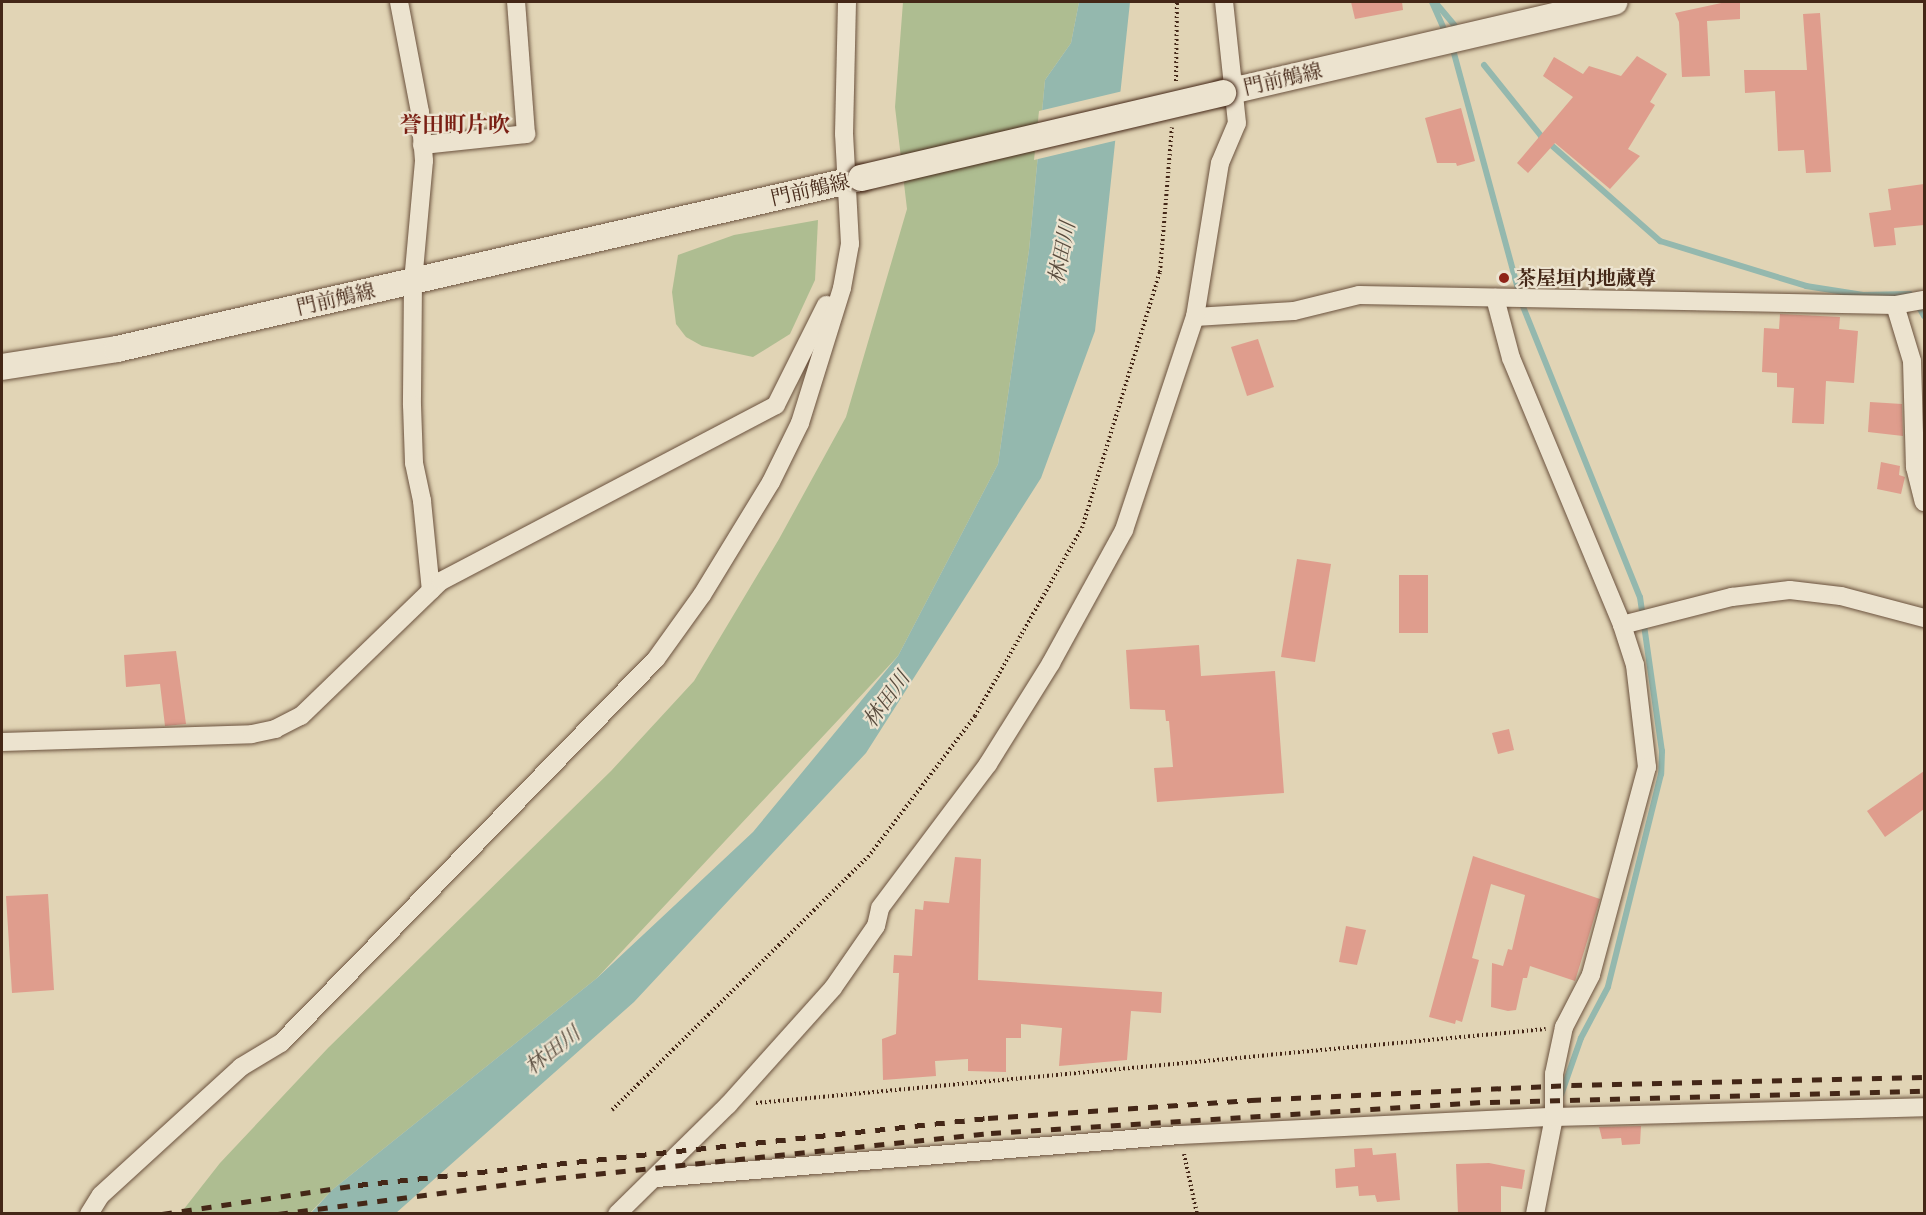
<!DOCTYPE html>
<html>
<head>
<meta charset="utf-8">
<style>
  body { margin:0 }
  #map { position:relative; width:1926px; height:1215px; overflow:hidden; background:#e1d4b5; font-family:Cardo,"Noto Serif JP",serif }
  div>[style] { position:absolute }
  .green>* { inset:0; background:#aebd91 }
  .water>* { inset:0; background:#94b8ae }
  .pier>* { inset:0; background:#e1d4b5 }
  .stream>* { height:6px; margin:-3px; padding:0 3px; transform-origin:3px; border-radius:3px; background:#94b8ae }
  .building>* { inset:0; background:#df9d8d }
  .path>* { height:4px; margin-top:-2px; transform-origin:0; background:repeating-linear-gradient(90deg,#442717 0 1.5px,transparent 0 4.5px) }
  .roads { filter:drop-shadow(0 0 2px #6b523e) drop-shadow(0 0 2px #6b523e) }
  .minor>* { height:18px; margin:-9px; padding:0 9px; transform-origin:9px; border-radius:9px; background:#ece3cf }
  .secondary>* { height:26px; margin:-13px; padding:0 13px; transform-origin:13px; border-radius:13px; background:#ece3cf }
  .rail>* { height:4.5px; margin-top:-2.25px; transform-origin:0; background:repeating-linear-gradient(90deg,#442717 0 10px,transparent 0 20px) }
  .bridges { filter:drop-shadow(0 0 2px #442717) drop-shadow(0 0 2px #442717) }
  .secondary-bridge>* { height:26px; margin:-13px; padding:0 13px; transform-origin:13px; border-radius:13px; background:#ece3cf }
  .dots>* { width:16px; height:16px; translate:-50% -50%; box-sizing:border-box; border:3px solid #ece3cf; border-radius:50% }
  span { translate:-50% -50%; white-space:nowrap; text-align:center; line-height:1.15; -webkit-text-stroke:4.5px #ece3cf; paint-order:stroke }
  .street-label { font-size:20px; color:#442717 }
  .poi-label { font-size:20px; color:#442717; font-weight:700 }
  .left { translate:0 -50%; text-align:left }
  .water-label { font-size:21px; color:#584b3d; font-style:italic }
  .quarter-label { font-size:22px; color:#7a1f14; font-weight:700 }
  .frame { position:absolute; inset:0; border:3px solid #442717; pointer-events:none }
</style>
</head>
<body>
<div id="map">
  <div class="green">
    <div style="clip-path:polygon(903px 2px,1079px 2px,1071px 43px,1045px 80px,1029px 250px,998px 464px,898px 656px,597px 978px,332px 1190px,310px 1213px,180px 1214px,220px 1163px,328px 1048px,611px 771px,694px 681px,779px 539px,846px 417px,907px 209px,895px 107px)"></div>
    <div style="clip-path:polygon(818px 220px,815px 280px,790px 334px,753px 357px,702px 346px,686px 337px,676px 324px,672px 292px,678px 255px,734px 235px)"></div>
  </div>
  <div class="water">
    <div style="clip-path:polygon(1079px 2px,1130px 2px,1095px 331px,1041px 478px,866px 753px,634px 1002px,396px 1213px,310px 1214px,332px 1190px,597px 978px,753px 832px,898px 656px,998px 464px,1029px 250px,1045px 80px,1071px 43px)"></div>
  </div>
  <div class="pier">
    <div style="clip-path:polygon(1123px 91px,1118px 140px,1034px 160px,1039px 111px)"></div>
  </div>
  <div class="stream">
    <div style="left:1432px;top:2px;width:35px;rotate:66deg"></div>
    <div style="left:1435px;top:2px;width:30px;rotate:50deg"></div>
    <div style="left:1452px;top:46px;width:267px;rotate:74.8deg"></div>
    <div style="left:1522px;top:304px;width:316px;rotate:68.1deg"></div>
    <div style="left:1640px;top:597px;width:156px;rotate:81.9deg"></div>
    <div style="left:1662px;top:751px;width:23px;rotate:92deg"></div>
    <div style="left:1661px;top:774px;width:219px;rotate:104deg"></div>
    <div style="left:1608px;top:987px;width:58px;rotate:117.9deg"></div>
    <div style="left:1581px;top:1038px;width:60px;rotate:109.3deg"></div>
    <div style="left:1484px;top:65px;width:91px;rotate:51.2deg"></div>
    <div style="left:1541px;top:136px;width:159px;rotate:41.4deg"></div>
    <div style="left:1660px;top:241px;width:153px;rotate:17.1deg"></div>
    <div style="left:1806px;top:286px;width:58px;rotate:9deg"></div>
    <div style="left:1863px;top:295px;width:47px;rotate:-1.2deg"></div>
    <div style="left:1920px;top:309px;width:8px;rotate:60deg"></div>
  </div>
  <div class="building">
    <div style="clip-path:polygon(1351px 2px,1402px 2px,1403px 10px,1355px 19px)"></div>
    <div style="clip-path:polygon(1726px 2px,1740px 2px,1740px 19px,1707px 21px,1710px 76px,1682px 77px,1679px 22px,1675px 13px)"></div>
    <div style="clip-path:polygon(1820px 13px,1831px 172px,1806px 173px,1804px 150px,1778px 151px,1775px 91px,1745px 93px,1744px 70px,1807px 70px,1803px 14px)"></div>
    <div style="clip-path:polygon(1637px 56px,1667px 74px,1650px 102px,1655px 105px,1628px 149px,1640px 156px,1610px 189px,1555px 143px,1528px 173px,1517px 163px,1573px 97px,1543px 76px,1554px 57px,1583px 74px,1589px 66px,1621px 76px)"></div>
    <div style="clip-path:polygon(1461px 108px,1475px 161px,1457px 166px,1456px 163px,1437px 163px,1425px 118px)"></div>
    <div style="clip-path:polygon(1924px 184px,1924px 225px,1894px 228px,1896px 245px,1874px 247px,1869px 213px,1891px 210px,1888px 189px)"></div>
    <div style="clip-path:polygon(1780px 314px,1840px 317px,1839px 329px,1858px 331px,1854px 383px,1826px 381px,1824px 424px,1792px 423px,1794px 388px,1777px 387px,1777px 373px,1762px 372px,1764px 328px,1779px 329px)"></div>
    <div style="clip-path:polygon(1258px 339px,1274px 387px,1247px 396px,1231px 347px)"></div>
    <div style="clip-path:polygon(1870px 402px,1902px 404px,1903px 436px,1868px 432px)"></div>
    <div style="clip-path:polygon(1881px 462px,1900px 466px,1899px 475px,1905px 477px,1901px 494px,1877px 489px)"></div>
    <div style="clip-path:polygon(1297px 559px,1331px 564px,1315px 662px,1281px 657px)"></div>
    <div style="clip-path:polygon(1399px 575px,1428px 575px,1428px 633px,1399px 633px)"></div>
    <div style="clip-path:polygon(1199px 645px,1201px 676px,1275px 671px,1284px 793px,1157px 802px,1154px 768px,1173px 767px,1169px 721px,1166px 721px,1165px 710px,1130px 709px,1126px 650px)"></div>
    <div style="clip-path:polygon(176px 651px,186px 724px,165px 726px,160px 684px,126px 687px,124px 655px)"></div>
    <div style="clip-path:polygon(1509px 729px,1514px 750px,1498px 754px,1492px 733px)"></div>
    <div style="clip-path:polygon(1924px 771px,1924px 809px,1885px 837px,1867px 811px)"></div>
    <div style="clip-path:polygon(1473px 856px,1600px 899px,1575px 981px,1530px 966px,1527px 978px,1523px 978px,1516px 1010px,1508px 1011px,1491px 1007px,1492px 963px,1503px 966px,1508px 949px,1512px 950px,1525px 895px,1491px 884px,1472px 958px,1479px 960px,1462px 1022px,1456px 1020px,1455px 1024px,1429px 1017px)"></div>
    <div style="clip-path:polygon(955px 857px,981px 859px,978px 980px,1162px 992px,1161px 1013px,1131px 1011px,1127px 1060px,1059px 1066px,1062px 1028px,1021px 1024px,1021px 1038px,1006px 1038px,1006px 1072px,968px 1071px,968px 1059px,935px 1061px,936px 1076px,883px 1080px,882px 1039px,896px 1034px,899px 973px,893px 973px,894px 955px,912px 956px,915px 909px,923px 910px,924px 901px,949px 903px)"></div>
    <div style="clip-path:polygon(48px 894px,54px 990px,12px 993px,6px 896px)"></div>
    <div style="clip-path:polygon(1346px 926px,1366px 930px,1357px 965px,1339px 962px)"></div>
    <div style="clip-path:polygon(1641px 1126px,1640px 1144px,1622px 1145px,1621px 1138px,1602px 1139px,1599px 1127px)"></div>
    <div style="clip-path:polygon(1372px 1148px,1373px 1155px,1396px 1153px,1400px 1200px,1377px 1202px,1375px 1195px,1359px 1196px,1358px 1186px,1336px 1188px,1335px 1169px,1355px 1167px,1354px 1149px)"></div>
    <div style="clip-path:polygon(1489px 1163px,1525px 1170px,1522px 1189px,1501px 1186px,1501px 1214px,1458px 1214px,1456px 1164px)"></div>
  </div>
  <div class="path">
    <div style="left:1176px;top:81px;width:79px;rotate:-89.3deg"></div>
    <div style="left:756px;top:1103px;width:793px;rotate:-5.35deg"></div>
    <div style="left:612px;top:1110px;width:360px;rotate:-44.7deg"></div>
    <div style="left:868px;top:857px;width:177px;rotate:-52.8deg"></div>
    <div style="left:975px;top:716px;width:216px;rotate:-60.4deg"></div>
    <div style="left:1082px;top:528px;width:268px;rotate:-73.1deg"></div>
    <div style="left:1160px;top:272px;width:145px;rotate:-85.3deg"></div>
    <div style="left:1184px;top:1154px;width:61px;rotate:77.8deg"></div>
  </div>
  <div class="roads">
    <div class="minor">
      <div style="left:399px;top:2px;width:112px;rotate:79.2deg"></div>
      <div style="left:420px;top:112px;width:49px;rotate:85.3deg"></div>
      <div style="left:424px;top:161px;width:121px;rotate:95.2deg"></div>
      <div style="left:413px;top:282px;width:123px;rotate:90.5deg"></div>
      <div style="left:412px;top:405px;width:58px;rotate:88deg"></div>
      <div style="left:414px;top:463px;width:39px;rotate:78deg"></div>
      <div style="left:422px;top:501px;width:90px;rotate:84.3deg"></div>
      <div style="left:422px;top:145px;width:105px;rotate:-6deg"></div>
      <div style="left:526px;top:134px;width:132px;rotate:-94.3deg"></div>
      <div style="left:1495px;top:298px;width:62px;rotate:75.1deg"></div>
      <div style="left:1511px;top:358px;width:289px;rotate:67.4deg"></div>
      <div style="left:1622px;top:625px;width:42px;rotate:72deg"></div>
      <div style="left:1635px;top:665px;width:103px;rotate:83.3deg"></div>
      <div style="left:1647px;top:767px;width:215px;rotate:105.1deg"></div>
      <div style="left:1591px;top:975px;width:59px;rotate:117.4deg"></div>
      <div style="left:1564px;top:1027px;width:48px;rotate:102deg"></div>
      <div style="left:1554px;top:1074px;width:43px;rotate:90deg"></div>
      <div style="left:1554px;top:1117px;width:99px;rotate:101.1deg"></div>
      <div style="left:1895px;top:305px;width:59px;rotate:73.1deg"></div>
      <div style="left:1912px;top:361px;width:106px;rotate:88.4deg"></div>
      <div style="left:1915px;top:467px;width:36px;rotate:76deg"></div>
      <div style="left:1195px;top:317px;width:99px;rotate:-3.5deg"></div>
      <div style="left:1294px;top:311px;width:67px;rotate:-13.8deg"></div>
      <div style="left:1359px;top:295px;width:536px;rotate:1.07deg"></div>
      <div style="left:1895px;top:305px;width:29px;rotate:-10deg"></div>
      <div style="left:1622px;top:625px;width:114px;rotate:-14.3deg"></div>
      <div style="left:1732px;top:597px;width:58px;rotate:-6.9deg"></div>
      <div style="left:1790px;top:590px;width:51px;rotate:6.7deg"></div>
      <div style="left:1841px;top:596px;width:86px;rotate:14.8deg"></div>
      <div style="left:2px;top:742px;width:250px;rotate:-1.8deg"></div>
      <div style="left:252px;top:734px;width:24px;rotate:-12deg"></div>
      <div style="left:275px;top:729px;width:29px;rotate:-27deg"></div>
      <div style="left:301px;top:716px;width:194px;rotate:-44deg"></div>
      <div style="left:441px;top:581px;width:378px;rotate:-27.7deg"></div>
      <div style="left:776px;top:405px;width:112px;rotate:-63.4deg"></div>
      <div style="left:657px;top:1178px;width:525px;rotate:-4.7deg"></div>
      <div style="left:1180px;top:1135px;width:374px;rotate:-2.8deg"></div>
      <div style="left:1554px;top:1117px;width:370px;rotate:-1.5deg"></div>
      <div style="left:89px;top:1214px;width:22px;rotate:-58deg"></div>
      <div style="left:101px;top:1195px;width:190px;rotate:-42.4deg"></div>
      <div style="left:241px;top:1067px;width:47px;rotate:-31deg"></div>
      <div style="left:281px;top:1043px;width:537px;rotate:-45.68deg"></div>
      <div style="left:656px;top:659px;width:79px;rotate:-54.3deg"></div>
      <div style="left:702px;top:595px;width:132px;rotate:-58.6deg"></div>
      <div style="left:771px;top:482px;width:66px;rotate:-63.8deg"></div>
      <div style="left:800px;top:423px;width:141px;rotate:-72.7deg"></div>
      <div style="left:842px;top:288px;width:45px;rotate:-79.7deg"></div>
      <div style="left:850px;top:244px;width:110px;rotate:-93.1deg"></div>
      <div style="left:844px;top:134px;width:132px;rotate:-88.7deg"></div>
      <div style="left:617px;top:1214px;width:156px;rotate:-44.5deg"></div>
      <div style="left:728px;top:1105px;width:157px;rotate:-48.1deg"></div>
      <div style="left:833px;top:988px;width:75px;rotate:-55.3deg"></div>
      <div style="left:876px;top:926px;width:18px;rotate:-77deg"></div>
      <div style="left:880px;top:908px;width:180px;rotate:-53.1deg"></div>
      <div style="left:988px;top:764px;width:119px;rotate:-58deg"></div>
      <div style="left:1051px;top:663px;width:152px;rotate:-61.2deg"></div>
      <div style="left:1124px;top:530px;width:225px;rotate:-71.6deg"></div>
      <div style="left:1195px;top:317px;width:156px;rotate:-80.8deg"></div>
      <div style="left:1220px;top:163px;width:43px;rotate:-67deg"></div>
      <div style="left:1237px;top:123px;width:122px;rotate:-96.1deg"></div>
    </div>
    <div class="secondary">
      <div style="left:1223px;top:93px;width:402px;rotate:-13.1deg"></div>
      <div style="left:2px;top:367px;width:116px;rotate:-8.9deg"></div>
      <div style="left:117px;top:349px;width:763px;rotate:-12.94deg"></div>
    </div>
  </div>
  <div class="rail">
    <div style="left:162px;top:1214px;width:198px;rotate:-8.4deg"></div>
    <div style="left:358px;top:1185px;width:634px;rotate:-6.07deg"></div>
    <div style="left:988px;top:1118px;width:264px;rotate:-3.9deg"></div>
    <div style="left:1251px;top:1100px;width:321px;rotate:-2.7deg"></div>
    <div style="left:1572px;top:1085px;width:352px;rotate:-1.3deg"></div>
    <div style="left:278px;top:1214px;width:280px;rotate:-7.4deg"></div>
    <div style="left:556px;top:1178px;width:437px;rotate:-5.9deg"></div>
    <div style="left:991px;top:1133px;width:500px;rotate:-3.6deg"></div>
    <div style="left:1490px;top:1102px;width:434px;rotate:-1.5deg"></div>
  </div>
  <div class="bridges">
    <div class="secondary-bridge">
      <div style="left:861px;top:178px;width:372px;rotate:-13.2deg"></div>
    </div>
  </div>
  <div class="dots">
    <div style="left:1504px;top:278px;background:#8f2418"></div>
  </div>
  <div class="street-label">
    <span style="left:1283px;top:79px;rotate:-13deg">門前鵤線</span>
    <span style="left:810px;top:190px;rotate:-13deg">門前鵤線</span>
    <span style="left:336px;top:299px;rotate:-13deg">門前鵤線</span>
  </div>
  <div class="poi-label">
    <span class="left" style="left:1516px;top:278px">茶屋垣内地蔵尊</span>
  </div>
  <div class="water-label">
    <span style="left:1063px;top:253px;rotate:-79deg">林田川</span>
    <span style="left:887px;top:700px;rotate:-54deg">林田川</span>
    <span style="left:553px;top:1051px;rotate:-38deg">林田川</span>
  </div>
  <div class="quarter-label">
    <span style="left:455px;top:126px">誉田町片吹</span>
  </div>
  <div class="frame"></div>
</div>
</body>
</html>
